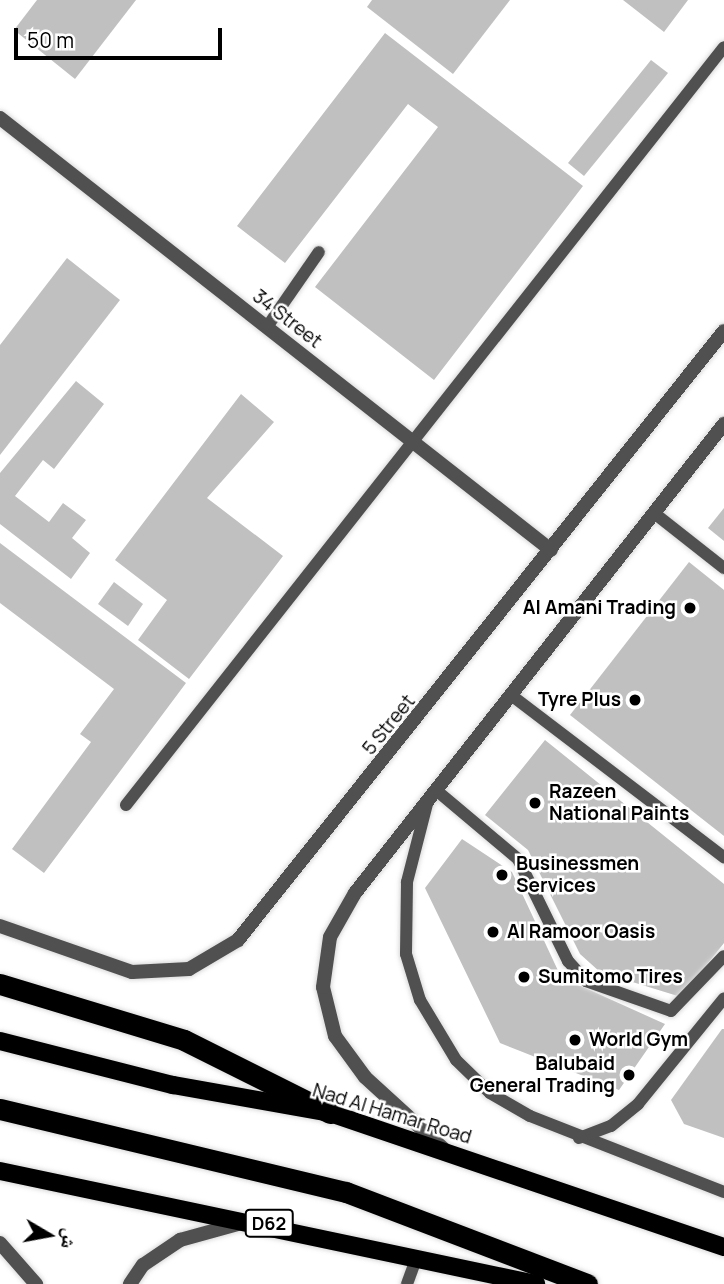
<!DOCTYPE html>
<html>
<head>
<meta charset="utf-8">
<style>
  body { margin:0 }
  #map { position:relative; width:724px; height:1284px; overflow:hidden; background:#fff; font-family:Manrope,"Noto Naskh Arabic",sans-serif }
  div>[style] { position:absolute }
  .building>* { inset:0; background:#c0c0c0 }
  .roads { filter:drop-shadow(0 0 2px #dbdbdb) drop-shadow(0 0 2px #dbdbdb) }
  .service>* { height:12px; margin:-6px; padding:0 6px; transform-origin:6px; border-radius:6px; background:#505050 }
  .minor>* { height:14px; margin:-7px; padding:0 7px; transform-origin:7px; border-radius:7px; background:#505050 }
  .tertiary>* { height:14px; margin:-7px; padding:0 7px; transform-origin:7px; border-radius:7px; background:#505050 }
  .primary>* { height:18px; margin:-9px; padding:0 9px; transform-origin:9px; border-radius:9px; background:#000 }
  .motorway>* { height:21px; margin:-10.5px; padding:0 10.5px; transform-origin:10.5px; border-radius:10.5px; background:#000 }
  .dots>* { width:19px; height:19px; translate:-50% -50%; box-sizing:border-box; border:4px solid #fff; border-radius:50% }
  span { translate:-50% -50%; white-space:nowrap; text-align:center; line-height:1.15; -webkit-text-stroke:5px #fff; paint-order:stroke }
  .shield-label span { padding:2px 5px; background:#fff; border:2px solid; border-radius:5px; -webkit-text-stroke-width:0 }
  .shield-label { font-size:18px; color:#000; font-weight:700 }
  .street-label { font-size:19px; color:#000 }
  .poi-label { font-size:19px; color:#000; font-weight:700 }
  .right { translate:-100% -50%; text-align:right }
  .left { translate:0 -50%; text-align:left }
  .north { position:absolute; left:14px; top:1200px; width:70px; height:70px; -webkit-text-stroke:5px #fff; paint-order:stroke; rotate:100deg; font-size:19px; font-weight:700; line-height:28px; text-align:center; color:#000 }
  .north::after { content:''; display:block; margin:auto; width:24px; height:32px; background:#000; clip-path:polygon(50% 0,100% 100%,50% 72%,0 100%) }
  .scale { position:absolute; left:14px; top:28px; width:208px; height:32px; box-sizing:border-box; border:4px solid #000; border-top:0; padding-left:9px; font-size:21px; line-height:24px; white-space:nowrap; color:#000; -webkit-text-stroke:5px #fff; paint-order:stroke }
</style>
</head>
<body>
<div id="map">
  <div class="building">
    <div style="clip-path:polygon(37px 0,136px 0,75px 79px,14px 30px)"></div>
    <div style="clip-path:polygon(372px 0,510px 0,453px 74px,367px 7px)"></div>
    <div style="clip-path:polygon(623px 0,688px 0,664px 32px)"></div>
    <div style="clip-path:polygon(385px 33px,583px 186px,434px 380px,315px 287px,438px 127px,408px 104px,285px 263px,237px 226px)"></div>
    <div style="clip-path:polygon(651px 60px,668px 73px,584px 176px,568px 163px)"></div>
    <div style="clip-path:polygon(67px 258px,120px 300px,0 455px,0 345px)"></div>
    <div style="clip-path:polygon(76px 381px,104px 404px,54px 469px,43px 460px,15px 496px,49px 522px,63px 503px,86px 520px,72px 538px,90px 553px,71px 579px,0 524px,0 473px)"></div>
    <div style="clip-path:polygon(241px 394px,274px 422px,207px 498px,283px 556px,189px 679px,138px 640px,167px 600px,115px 560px)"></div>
    <div style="clip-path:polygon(724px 508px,724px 541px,708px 528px)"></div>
    <div style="clip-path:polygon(0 543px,186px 683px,44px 873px,12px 849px,91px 742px,80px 734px,114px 689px,0 603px)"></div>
    <div style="clip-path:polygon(689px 562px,724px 590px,724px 836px,570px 715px)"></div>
    <div style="clip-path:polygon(114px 582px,143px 604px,128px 626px,98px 604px)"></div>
    <div style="clip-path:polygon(545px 740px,724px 884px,724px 943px,681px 997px,600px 972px,580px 954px,528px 850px,485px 815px)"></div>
    <div style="clip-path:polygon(462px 839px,512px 872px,561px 977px,665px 1024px,619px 1090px,500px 1043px,425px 888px)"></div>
    <div style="clip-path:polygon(722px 1029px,724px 1029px,724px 1138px,684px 1124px,671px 1100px)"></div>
  </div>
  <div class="roads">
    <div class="service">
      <div style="left:267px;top:327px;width:91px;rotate:-55.3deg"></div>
      <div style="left:654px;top:513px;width:89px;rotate:38.2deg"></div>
      <div style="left:511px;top:695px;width:268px;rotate:37.3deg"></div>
      <div style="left:436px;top:790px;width:107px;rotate:40.1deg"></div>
      <div style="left:518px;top:859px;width:114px;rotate:63.9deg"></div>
      <div style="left:568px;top:961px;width:27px;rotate:48deg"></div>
      <div style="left:586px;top:981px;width:90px;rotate:19.4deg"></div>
      <div style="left:671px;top:1011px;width:76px;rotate:-46.1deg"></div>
      <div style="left:427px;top:804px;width:81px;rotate:104.4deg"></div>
      <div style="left:407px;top:882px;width:72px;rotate:90.8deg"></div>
      <div style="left:406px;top:954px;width:48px;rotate:73.1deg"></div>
      <div style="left:420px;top:1000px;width:70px;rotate:59deg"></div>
      <div style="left:456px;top:1060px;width:47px;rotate:44.1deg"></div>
      <div style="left:490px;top:1093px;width:46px;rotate:29.9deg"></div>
      <div style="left:530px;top:1116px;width:208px;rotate:21.4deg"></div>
      <div style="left:126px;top:805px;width:965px;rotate:-51.73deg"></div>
      <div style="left:579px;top:1138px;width:34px;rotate:-21deg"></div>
      <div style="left:611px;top:1126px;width:35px;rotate:-39deg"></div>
      <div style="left:638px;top:1104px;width:136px;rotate:-50.9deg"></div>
      <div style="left:407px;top:1284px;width:29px;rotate:-70deg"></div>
    </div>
    <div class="minor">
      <div style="left:0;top:118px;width:700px;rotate:38.1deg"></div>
    </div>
    <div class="tertiary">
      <div style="left:0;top:926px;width:140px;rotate:19.2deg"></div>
      <div style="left:132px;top:972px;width:57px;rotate:-3deg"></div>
      <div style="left:189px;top:969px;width:57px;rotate:-30.6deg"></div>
      <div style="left:238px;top:940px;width:779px;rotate:-51.41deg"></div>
      <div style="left:447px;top:1152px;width:111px;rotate:-137.6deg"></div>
      <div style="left:365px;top:1077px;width:51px;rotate:-126.2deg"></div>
      <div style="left:335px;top:1036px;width:50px;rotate:-103.8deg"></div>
      <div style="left:323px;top:987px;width:50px;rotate:-82deg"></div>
      <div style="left:330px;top:937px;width:51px;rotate:-60.4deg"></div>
      <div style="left:355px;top:893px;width:597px;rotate:-51.81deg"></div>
      <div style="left:0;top:1243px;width:55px;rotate:48.7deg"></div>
      <div style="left:130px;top:1284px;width:23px;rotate:-56deg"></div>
      <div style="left:143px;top:1265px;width:45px;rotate:-34deg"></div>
      <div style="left:180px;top:1240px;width:60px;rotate:-15.4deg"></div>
    </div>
    <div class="primary">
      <div style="left:0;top:1041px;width:179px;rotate:14.3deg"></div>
      <div style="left:173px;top:1085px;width:159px;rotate:10.1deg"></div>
      <div style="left:330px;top:1113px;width:416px;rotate:18.8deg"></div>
      <div style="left:0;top:1171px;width:548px;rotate:11.9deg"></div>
    </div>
    <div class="motorway">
      <div style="left:0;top:984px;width:192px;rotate:16.9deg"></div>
      <div style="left:184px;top:1040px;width:163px;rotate:26.6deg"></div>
      <div style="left:0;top:1109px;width:356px;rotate:13.5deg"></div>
      <div style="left:346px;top:1192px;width:258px;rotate:20.9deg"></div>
    </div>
  </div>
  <div class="dots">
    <div style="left:690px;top:608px;background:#000"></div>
    <div style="left:635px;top:700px;background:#000"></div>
    <div style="left:535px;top:803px;background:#000"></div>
    <div style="left:502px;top:875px;background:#000"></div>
    <div style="left:493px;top:932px;background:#000"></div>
    <div style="left:524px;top:977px;background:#000"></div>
    <div style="left:575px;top:1040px;background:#000"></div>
    <div style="left:629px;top:1075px;background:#000"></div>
  </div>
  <div class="shield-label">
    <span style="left:269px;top:1223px">D62</span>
  </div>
  <div class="street-label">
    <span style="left:287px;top:319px;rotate:38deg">34 Street</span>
    <span style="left:389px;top:725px;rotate:-51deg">5 Street</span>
    <span style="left:392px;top:1114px;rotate:17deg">Nad Al Hamar Road</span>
  </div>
  <div class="poi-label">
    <span class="right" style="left:676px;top:608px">Al Amani Trading</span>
    <span class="right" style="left:621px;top:700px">Tyre Plus</span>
    <span class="left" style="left:549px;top:803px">Razeen<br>National Paints</span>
    <span class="left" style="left:516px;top:875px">Businessmen<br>Services</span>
    <span class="left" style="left:507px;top:932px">Al Ramoor Oasis</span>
    <span class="left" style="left:538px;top:977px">Sumitomo Tires</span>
    <span class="left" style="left:589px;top:1040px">World Gym</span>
    <span class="right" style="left:615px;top:1075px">Balubaid<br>General Trading</span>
  </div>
  <div class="north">ش</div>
  <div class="scale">50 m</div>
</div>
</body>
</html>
